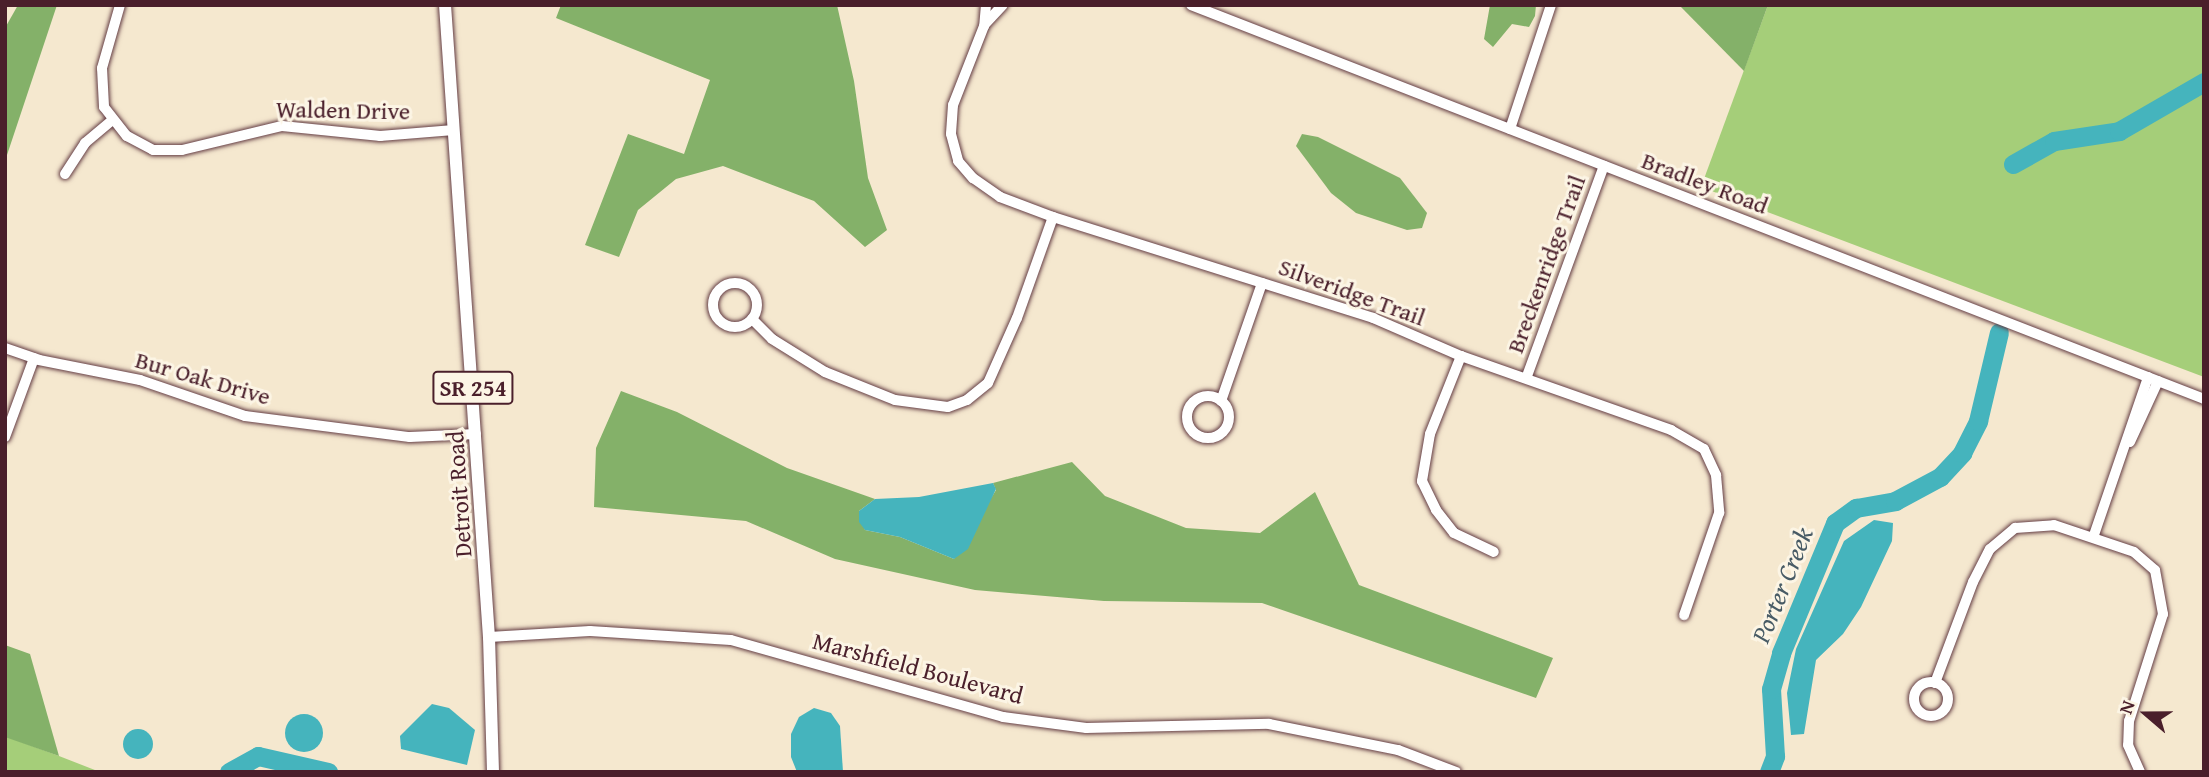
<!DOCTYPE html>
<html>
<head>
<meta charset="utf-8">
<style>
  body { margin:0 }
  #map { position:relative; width:2209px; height:777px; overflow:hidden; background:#f5e8cf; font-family:"Gentium Book Plus",serif }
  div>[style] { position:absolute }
  .green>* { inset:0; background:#a5ce79 }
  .forest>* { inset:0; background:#84b169 }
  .water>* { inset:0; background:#45b4bd }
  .round { border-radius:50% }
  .river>* { height:19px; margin:-9.5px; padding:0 9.5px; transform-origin:9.5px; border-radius:9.5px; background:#45b4bd }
  .roads { filter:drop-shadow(0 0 2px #643d44) drop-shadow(0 0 2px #643d44) }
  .minor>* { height:10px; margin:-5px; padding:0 5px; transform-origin:5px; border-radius:5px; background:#fff }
  .minor>.ring { margin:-5px; padding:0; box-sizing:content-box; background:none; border:10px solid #fff; border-radius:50% }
  .major>* { height:12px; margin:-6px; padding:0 6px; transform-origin:6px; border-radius:6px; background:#fff }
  span { translate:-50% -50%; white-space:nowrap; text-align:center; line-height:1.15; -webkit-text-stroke:6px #fcf5e5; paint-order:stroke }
  .shield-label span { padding:2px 5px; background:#fcf5e5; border:2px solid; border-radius:5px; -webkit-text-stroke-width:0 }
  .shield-label { font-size:23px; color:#4a1f2b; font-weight:700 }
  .street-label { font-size:24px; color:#4a1f2b }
  .water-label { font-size:26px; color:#485b65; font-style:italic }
  .frame { position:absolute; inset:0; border:7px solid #4a1f2b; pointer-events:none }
  .north { position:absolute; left:2111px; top:679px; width:70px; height:70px; -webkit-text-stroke:5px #fcf5e5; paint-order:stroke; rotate:290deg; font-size:19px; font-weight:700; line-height:28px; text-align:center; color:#4a1f2b }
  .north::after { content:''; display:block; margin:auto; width:24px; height:32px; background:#4a1f2b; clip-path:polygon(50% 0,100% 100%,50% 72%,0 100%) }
</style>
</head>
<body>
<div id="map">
  <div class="green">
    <div style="clip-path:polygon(1768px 5px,2204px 5px,2204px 377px,1701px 187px)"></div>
    <div style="clip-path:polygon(5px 736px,59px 756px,100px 772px,5px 772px)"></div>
  </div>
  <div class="forest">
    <div style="clip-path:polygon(18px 5px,57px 5px,5px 161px,5px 28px)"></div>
    <div style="clip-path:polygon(561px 5px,837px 5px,854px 81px,868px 178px,887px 230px,865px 247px,814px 201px,723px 166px,676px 179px,638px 210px,619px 257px,585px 245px,628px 134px,684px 154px,710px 80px,556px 18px)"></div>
    <div style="clip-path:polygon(1490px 5px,1536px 5px,1535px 16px,1529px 27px,1512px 24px,1493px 47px,1484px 39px)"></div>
    <div style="clip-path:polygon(1679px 5px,1768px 5px,1744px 71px)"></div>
    <div style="clip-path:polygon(1302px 134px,1318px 137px,1400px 178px,1427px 213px,1422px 228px,1407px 230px,1356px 213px,1331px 193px,1296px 146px)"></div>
    <div style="clip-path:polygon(621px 391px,677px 412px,787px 468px,875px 499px,859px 511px,865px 530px,900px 537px,954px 559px,996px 490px,993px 483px,1072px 462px,1105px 496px,1186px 528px,1260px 533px,1315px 492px,1359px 585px,1553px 658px,1536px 698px,1262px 603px,1104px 601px,975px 590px,835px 559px,746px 521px,594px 507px,596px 448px)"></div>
    <div style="clip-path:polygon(5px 645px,30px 654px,59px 756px,5px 737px)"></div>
  </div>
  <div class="water">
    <div style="clip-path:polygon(993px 483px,996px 489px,968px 549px,954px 559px,900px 537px,865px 530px,859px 522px,859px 511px,875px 499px,919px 497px)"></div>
    <div style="clip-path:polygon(1874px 520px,1893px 523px,1892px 541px,1861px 607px,1843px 634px,1816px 660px,1804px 734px,1791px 735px,1787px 693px,1796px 649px,1844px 541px)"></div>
    <div style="clip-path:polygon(432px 704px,449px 708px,475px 730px,467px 765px,401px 749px,400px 736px)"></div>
    <div style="clip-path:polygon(814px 708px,831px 713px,840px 726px,843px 772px,797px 772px,791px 757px,791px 734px,799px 717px)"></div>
    <div class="round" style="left:285px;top:714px;width:38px;height:38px"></div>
    <div class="round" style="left:123px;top:729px;width:30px;height:30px"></div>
  </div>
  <div class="river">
    <div style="left:2013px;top:164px;width:47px;rotate:-29.3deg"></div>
    <div style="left:2054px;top:141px;width:66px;rotate:-8.7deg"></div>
    <div style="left:2119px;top:131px;width:98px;rotate:-30deg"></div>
    <div style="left:229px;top:772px;width:33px;rotate:-29deg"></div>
    <div style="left:258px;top:756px;width:72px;rotate:12.9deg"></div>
    <div style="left:1769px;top:772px;width:17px;rotate:-69deg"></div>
    <div style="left:1775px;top:756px;width:67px;rotate:-93.4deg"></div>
    <div style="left:1771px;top:689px;width:37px;rotate:-74deg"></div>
    <div style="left:1781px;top:653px;width:141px;rotate:-67.4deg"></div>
    <div style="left:1835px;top:523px;width:26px;rotate:-36deg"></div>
    <div style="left:1856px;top:508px;width:40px;rotate:-10deg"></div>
    <div style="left:1895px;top:501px;width:51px;rotate:-28.1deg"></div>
    <div style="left:1940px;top:477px;width:33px;rotate:-47deg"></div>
    <div style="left:1962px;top:453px;width:36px;rotate:-63deg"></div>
    <div style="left:1978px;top:421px;width:91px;rotate:-76.7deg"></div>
  </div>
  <div class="roads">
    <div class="minor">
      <div style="left:120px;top:5px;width:66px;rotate:105.9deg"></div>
      <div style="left:102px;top:68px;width:39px;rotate:87deg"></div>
      <div style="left:104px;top:107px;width:37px;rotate:52deg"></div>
      <div style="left:127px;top:136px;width:30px;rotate:28deg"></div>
      <div style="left:153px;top:150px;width:29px"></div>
      <div style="left:182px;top:150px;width:103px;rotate:-13.5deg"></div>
      <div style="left:282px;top:126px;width:99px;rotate:5.8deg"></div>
      <div style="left:380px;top:136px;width:74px;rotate:-4.6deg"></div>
      <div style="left:986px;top:5px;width:21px;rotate:95deg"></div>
      <div style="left:984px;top:26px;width:85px;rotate:111.4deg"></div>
      <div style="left:953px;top:105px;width:29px;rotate:94deg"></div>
      <div style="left:951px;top:134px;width:28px;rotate:75deg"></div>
      <div style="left:958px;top:161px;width:23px;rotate:49deg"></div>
      <div style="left:973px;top:178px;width:33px;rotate:35deg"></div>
      <div style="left:1000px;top:197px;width:57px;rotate:20.7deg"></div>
      <div style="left:1053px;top:217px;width:336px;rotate:17.5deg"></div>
      <div style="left:1373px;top:318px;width:96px;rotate:23.4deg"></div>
      <div style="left:1461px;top:356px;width:223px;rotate:19.4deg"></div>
      <div style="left:1671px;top:430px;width:38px;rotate:30deg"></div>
      <div style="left:1704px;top:449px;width:29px;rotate:65deg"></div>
      <div style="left:1716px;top:475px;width:38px;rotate:85deg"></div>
      <div style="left:1719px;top:513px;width:108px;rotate:108.9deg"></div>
      <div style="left:1191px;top:5px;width:1087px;rotate:21.25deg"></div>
      <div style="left:985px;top:24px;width:26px;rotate:-47deg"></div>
      <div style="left:1510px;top:129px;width:131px;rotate:-71.7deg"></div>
      <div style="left:65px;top:174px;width:37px;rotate:-57deg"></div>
      <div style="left:85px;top:143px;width:35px;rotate:-40deg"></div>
      <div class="ring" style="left:713px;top:283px;width:34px;height:34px"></div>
      <div style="left:752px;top:319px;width:28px;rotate:45deg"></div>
      <div style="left:772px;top:339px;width:62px;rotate:31.9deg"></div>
      <div style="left:825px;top:372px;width:75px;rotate:21.8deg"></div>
      <div style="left:895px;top:400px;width:53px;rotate:7.5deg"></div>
      <div style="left:948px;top:407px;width:20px;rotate:-20deg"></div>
      <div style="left:967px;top:400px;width:27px;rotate:-39deg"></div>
      <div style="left:988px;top:383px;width:71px;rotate:-66deg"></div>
      <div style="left:1017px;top:318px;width:107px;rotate:-70.4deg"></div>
      <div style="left:5px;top:348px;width:36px;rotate:19deg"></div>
      <div style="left:39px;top:360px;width:103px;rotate:11.2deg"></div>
      <div style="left:140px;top:380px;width:111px;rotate:18.9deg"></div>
      <div style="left:245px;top:416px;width:166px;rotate:7.3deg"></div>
      <div style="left:410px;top:437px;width:66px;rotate:-2.6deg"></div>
      <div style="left:1461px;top:356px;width:84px;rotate:111.7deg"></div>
      <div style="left:1430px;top:434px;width:48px;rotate:99.7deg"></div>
      <div style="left:1422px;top:481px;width:32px;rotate:64deg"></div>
      <div style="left:1436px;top:510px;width:29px;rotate:52deg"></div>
      <div style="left:1454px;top:533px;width:44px;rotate:25.4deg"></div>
      <div style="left:1527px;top:376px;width:224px;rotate:-69.9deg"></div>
      <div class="ring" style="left:1187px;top:396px;width:32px;height:32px"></div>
      <div style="left:1221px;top:401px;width:125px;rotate:-70.8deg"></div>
      <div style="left:5px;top:437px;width:84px;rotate:-69.8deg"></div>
      <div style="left:2130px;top:442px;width:67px;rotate:-65.3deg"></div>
      <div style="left:2094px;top:535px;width:167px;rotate:-71.1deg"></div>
      <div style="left:489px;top:637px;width:101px;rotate:-3.4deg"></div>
      <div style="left:590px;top:631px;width:141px;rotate:3.7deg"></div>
      <div style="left:731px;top:640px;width:283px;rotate:15.8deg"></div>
      <div style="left:1003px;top:717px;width:84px;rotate:7.5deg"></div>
      <div style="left:1086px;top:728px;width:183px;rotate:-1.3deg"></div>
      <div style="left:1269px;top:724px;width:132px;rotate:11.4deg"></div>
      <div style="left:1398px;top:750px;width:62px;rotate:20.8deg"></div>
      <div class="ring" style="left:1914px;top:682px;width:24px;height:24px"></div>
      <div style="left:1935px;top:683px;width:108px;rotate:-69.4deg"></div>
      <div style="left:1973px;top:582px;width:37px;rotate:-63deg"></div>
      <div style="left:1990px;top:549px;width:33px;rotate:-40deg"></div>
      <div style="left:2015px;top:528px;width:39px;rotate:-4deg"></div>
      <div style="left:2054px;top:525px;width:84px;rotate:18.6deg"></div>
      <div style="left:2134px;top:552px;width:28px;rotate:41deg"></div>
      <div style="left:2155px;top:570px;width:45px;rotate:79.7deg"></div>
      <div style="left:2163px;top:614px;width:112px;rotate:107.6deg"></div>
      <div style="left:2129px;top:721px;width:24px;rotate:92deg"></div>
      <div style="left:2128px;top:745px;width:30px;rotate:66deg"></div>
    </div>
    <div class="major">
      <div style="left:445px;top:5px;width:634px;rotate:86.02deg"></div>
      <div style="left:489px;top:637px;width:135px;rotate:88.3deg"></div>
    </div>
  </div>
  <div class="shield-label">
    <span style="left:473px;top:388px">SR 254</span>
  </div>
  <div class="street-label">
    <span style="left:343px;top:110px;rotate:1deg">Walden Drive</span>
    <span style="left:1705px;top:183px;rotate:21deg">Bradley Road</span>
    <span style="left:1546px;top:264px;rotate:-70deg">Breckenridge Trail</span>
    <span style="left:1352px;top:292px;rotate:20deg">Silveridge Trail</span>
    <span style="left:203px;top:378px;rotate:16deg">Bur Oak Drive</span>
    <span style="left:459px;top:494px;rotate:-94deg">Detroit Road</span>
    <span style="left:918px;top:668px;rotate:15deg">Marshfield Boulevard</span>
  </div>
  <div class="water-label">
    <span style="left:1782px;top:585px;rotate:-68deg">Porter Creek</span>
  </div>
  <div class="frame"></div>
  <div class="north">N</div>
</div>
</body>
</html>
